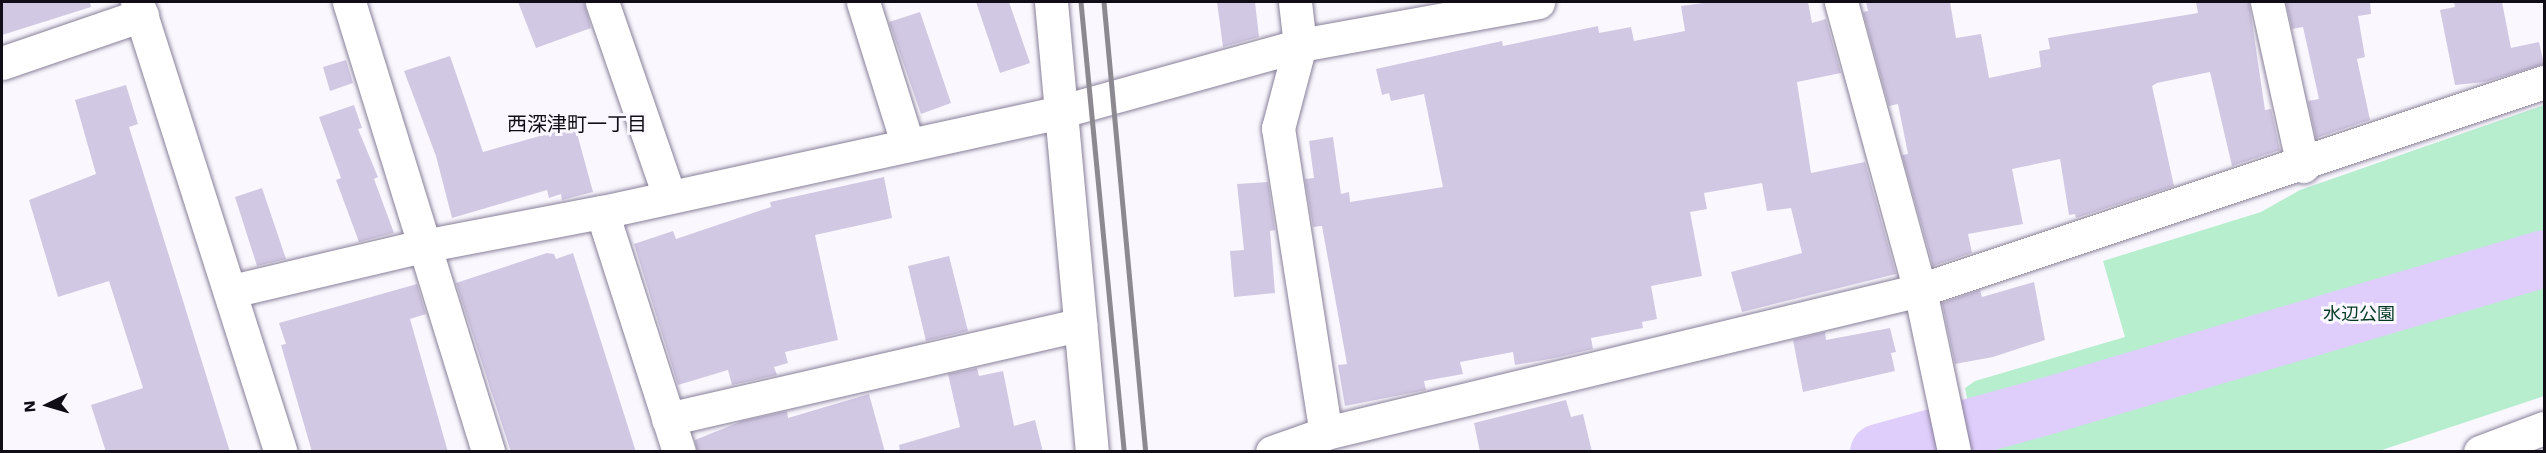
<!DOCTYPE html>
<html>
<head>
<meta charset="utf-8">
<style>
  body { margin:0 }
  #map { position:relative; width:2546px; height:453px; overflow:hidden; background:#faf8fe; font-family:"Work Sans","Noto Sans JP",sans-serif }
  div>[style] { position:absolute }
  .green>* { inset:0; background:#b6eece }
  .river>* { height:57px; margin:-28.5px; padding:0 28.5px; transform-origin:28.5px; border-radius:28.5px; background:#dfcefc }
  .building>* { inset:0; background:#d1c8e3 }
  .roads { filter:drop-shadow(0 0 2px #887f99) drop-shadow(0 0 2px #887f99) }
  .minor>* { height:33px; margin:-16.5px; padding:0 16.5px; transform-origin:16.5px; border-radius:16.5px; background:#fff }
  .tertiary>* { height:33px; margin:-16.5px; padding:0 16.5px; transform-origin:16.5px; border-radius:16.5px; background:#fff }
  .rail>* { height:4.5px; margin:-2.25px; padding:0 2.25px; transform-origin:2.25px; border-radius:2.25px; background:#8c8990 }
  span { translate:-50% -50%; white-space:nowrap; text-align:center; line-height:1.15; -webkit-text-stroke:6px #faf8fe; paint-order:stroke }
  .park-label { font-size:18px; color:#023721 }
  .neighbourhood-label { font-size:20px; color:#110d16 }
  .frame { position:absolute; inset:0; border:3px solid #110d16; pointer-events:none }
  .north { position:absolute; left:18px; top:375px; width:60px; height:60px; -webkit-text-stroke:4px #faf8fe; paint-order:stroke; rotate:265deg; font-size:16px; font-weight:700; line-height:24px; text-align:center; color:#110d16 }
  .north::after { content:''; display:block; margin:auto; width:21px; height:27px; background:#110d16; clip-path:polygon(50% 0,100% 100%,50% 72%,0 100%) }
</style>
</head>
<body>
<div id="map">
  <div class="green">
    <div style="clip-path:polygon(2544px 105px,2544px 396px,2379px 451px,1977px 451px,1965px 388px,1975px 381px,2125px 337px,2103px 261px,2261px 212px,2300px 190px)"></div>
  </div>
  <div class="river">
    <div style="left:1878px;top:452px;width:173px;rotate:-15.4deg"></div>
    <div style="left:2045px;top:406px;width:520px;rotate:-16.52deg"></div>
  </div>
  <div class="building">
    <div style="clip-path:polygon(2px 2px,90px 2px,91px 7px,2px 35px)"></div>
    <div style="clip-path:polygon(518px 2px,584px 2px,591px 28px,536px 48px)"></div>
    <div style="clip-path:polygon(976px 2px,1009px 2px,1030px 63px,1000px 73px)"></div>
    <div style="clip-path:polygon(1217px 2px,1255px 2px,1259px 37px,1223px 47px)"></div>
    <div style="clip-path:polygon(1711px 2px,1808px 2px,1812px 23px,1826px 19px,1841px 73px,1797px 82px,1811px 173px,1865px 162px,1896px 274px,1742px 312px,1731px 272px,1802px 253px,1791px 208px,1767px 211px,1762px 183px,1704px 193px,1707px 209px,1690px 212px,1702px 276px,1651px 286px,1657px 319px,1642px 322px,1643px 328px,1591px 338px,1593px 349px,1555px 358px,1515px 365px,1513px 352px,1460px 362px,1463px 374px,1424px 381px,1426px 390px,1345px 406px,1338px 365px,1347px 364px,1322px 226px,1313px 227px,1305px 179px,1314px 178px,1309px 141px,1333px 137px,1341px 194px,1349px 192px,1350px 202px,1443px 187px,1424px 94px,1391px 101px,1389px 93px,1382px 95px,1376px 69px,1502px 41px,1503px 46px,1598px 26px,1599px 33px,1631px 27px,1634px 41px,1685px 31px,1681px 6px)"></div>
    <div style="clip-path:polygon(1866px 2px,1950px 2px,1956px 38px,1981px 34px,1989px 78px,2041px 67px,2039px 51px,2050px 49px,2048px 38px,2198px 13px,2196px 2px,2249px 2px,2265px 110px,2271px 109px,2280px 150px,2232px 166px,2210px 72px,2157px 83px,2152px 86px,2174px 186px,2076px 218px,2075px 214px,2069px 215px,2060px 159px,2012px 169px,2023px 224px,1968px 234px,1972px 253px,1933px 266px,1902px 155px,1908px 154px,1898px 104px,1889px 106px,1863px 12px,1868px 11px)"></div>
    <div style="clip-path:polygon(2286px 2px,2370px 2px,2371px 14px,2358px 16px,2365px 57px,2357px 59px,2370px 120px,2316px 138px,2308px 101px,2319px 99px,2303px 27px,2292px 29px)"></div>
    <div style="clip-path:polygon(2454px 2px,2502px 2px,2511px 48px,2539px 42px,2544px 64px,2485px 82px,2455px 85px,2440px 10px,2455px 7px)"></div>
    <div style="clip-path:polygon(920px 12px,951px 103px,921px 114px,889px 22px)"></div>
    <div style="clip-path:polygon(450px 56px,483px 152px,575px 126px,593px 192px,562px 200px,561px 194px,549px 198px,547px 190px,452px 218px,436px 156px,404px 71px)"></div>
    <div style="clip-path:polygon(346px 60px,353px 83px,330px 91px,323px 67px)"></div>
    <div style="clip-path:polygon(126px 85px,138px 124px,129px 127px,230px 452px,106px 452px,91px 405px,143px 388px,109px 281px,58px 297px,29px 200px,96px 174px,75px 100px)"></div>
    <div style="clip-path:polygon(354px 105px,362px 128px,358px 129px,378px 177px,374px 179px,394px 233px,359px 242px,336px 180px,341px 178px,319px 117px)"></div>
    <div style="clip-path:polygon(884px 177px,892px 218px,815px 235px,838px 340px,785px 352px,788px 363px,774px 367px,777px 375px,732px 385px,728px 370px,678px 385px,634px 244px,673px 231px,676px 239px,771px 207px,770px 202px)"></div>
    <div style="clip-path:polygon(1268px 182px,1275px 230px,1270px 231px,1275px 293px,1234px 297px,1230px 251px,1244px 250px,1237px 184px)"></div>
    <div style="clip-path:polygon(262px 188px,286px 259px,257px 266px,235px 197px)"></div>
    <div style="clip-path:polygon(547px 253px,554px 254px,556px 259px,573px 253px,636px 452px,511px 452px,456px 283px)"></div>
    <div style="clip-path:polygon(949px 256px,968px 331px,926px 341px,908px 266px)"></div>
    <div style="clip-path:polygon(2034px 282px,2045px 340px,1993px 357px,1955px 364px,1942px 303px,1980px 290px,1982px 297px)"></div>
    <div style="clip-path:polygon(417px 284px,426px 314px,410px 319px,448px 452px,312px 452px,281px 345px,286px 344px,279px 323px)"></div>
    <div style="clip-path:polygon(1890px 328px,1896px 352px,1891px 353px,1895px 371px,1803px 392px,1793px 340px,1825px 332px,1826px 340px)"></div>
    <div style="clip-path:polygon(977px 368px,979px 376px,1003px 371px,1014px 426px,1035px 420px,1043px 452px,900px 452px,899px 445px,960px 427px,948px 374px)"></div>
    <div style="clip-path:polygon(869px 394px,885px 452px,697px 452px,695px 440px,742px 421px,787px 411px,788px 418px)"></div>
    <div style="clip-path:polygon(1566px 400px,1571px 417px,1583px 414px,1592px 452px,1480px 452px,1474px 423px)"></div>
  </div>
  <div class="roads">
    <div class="minor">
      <div style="left:349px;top:2px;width:471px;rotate:72.8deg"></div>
      <div style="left:602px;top:2px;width:204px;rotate:70.9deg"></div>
      <div style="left:863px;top:2px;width:147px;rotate:72.6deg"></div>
      <div style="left:1295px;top:2px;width:43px;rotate:83.4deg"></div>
      <div style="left:1300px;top:45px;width:86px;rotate:104.8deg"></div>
      <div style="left:1278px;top:128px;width:309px;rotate:81.1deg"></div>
      <div style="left:1841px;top:2px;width:299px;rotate:74.7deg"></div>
      <div style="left:1920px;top:290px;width:166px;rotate:78.1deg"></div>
      <div style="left:2267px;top:2px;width:168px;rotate:77.6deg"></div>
      <div style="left:2px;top:63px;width:148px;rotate:-18.9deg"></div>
      <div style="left:602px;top:212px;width:252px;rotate:72.2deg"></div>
      <div style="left:232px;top:291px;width:196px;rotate:-13.3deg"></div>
      <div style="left:423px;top:246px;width:182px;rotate:-10.8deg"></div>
      <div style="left:602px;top:212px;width:468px;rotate:-12.3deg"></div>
      <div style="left:1059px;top:112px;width:250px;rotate:-15.5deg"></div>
      <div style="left:1300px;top:45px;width:242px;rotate:-10.2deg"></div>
      <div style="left:668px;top:419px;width:423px;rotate:-12.9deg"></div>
      <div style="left:1272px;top:452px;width:57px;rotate:-19.4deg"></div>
      <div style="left:1326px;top:433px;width:611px;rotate:-13.54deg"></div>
      <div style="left:1920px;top:290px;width:658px;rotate:-18.43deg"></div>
    </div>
    <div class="tertiary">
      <div style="left:137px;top:2px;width:472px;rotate:72.3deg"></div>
      <div style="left:1051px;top:2px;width:452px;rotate:84.8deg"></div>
      <div style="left:2480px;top:452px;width:68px;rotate:-20.6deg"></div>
    </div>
  </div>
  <div class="rail">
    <div style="left:1081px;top:2px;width:452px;rotate:84.5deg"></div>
    <div style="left:1104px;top:2px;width:452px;rotate:84.7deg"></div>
  </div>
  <div class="park-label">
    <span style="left:2359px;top:314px">水辺公園</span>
  </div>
  <div class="neighbourhood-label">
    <span style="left:577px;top:124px">西深津町一丁目</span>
  </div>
  <div class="frame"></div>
  <div class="north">N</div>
</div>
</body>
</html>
